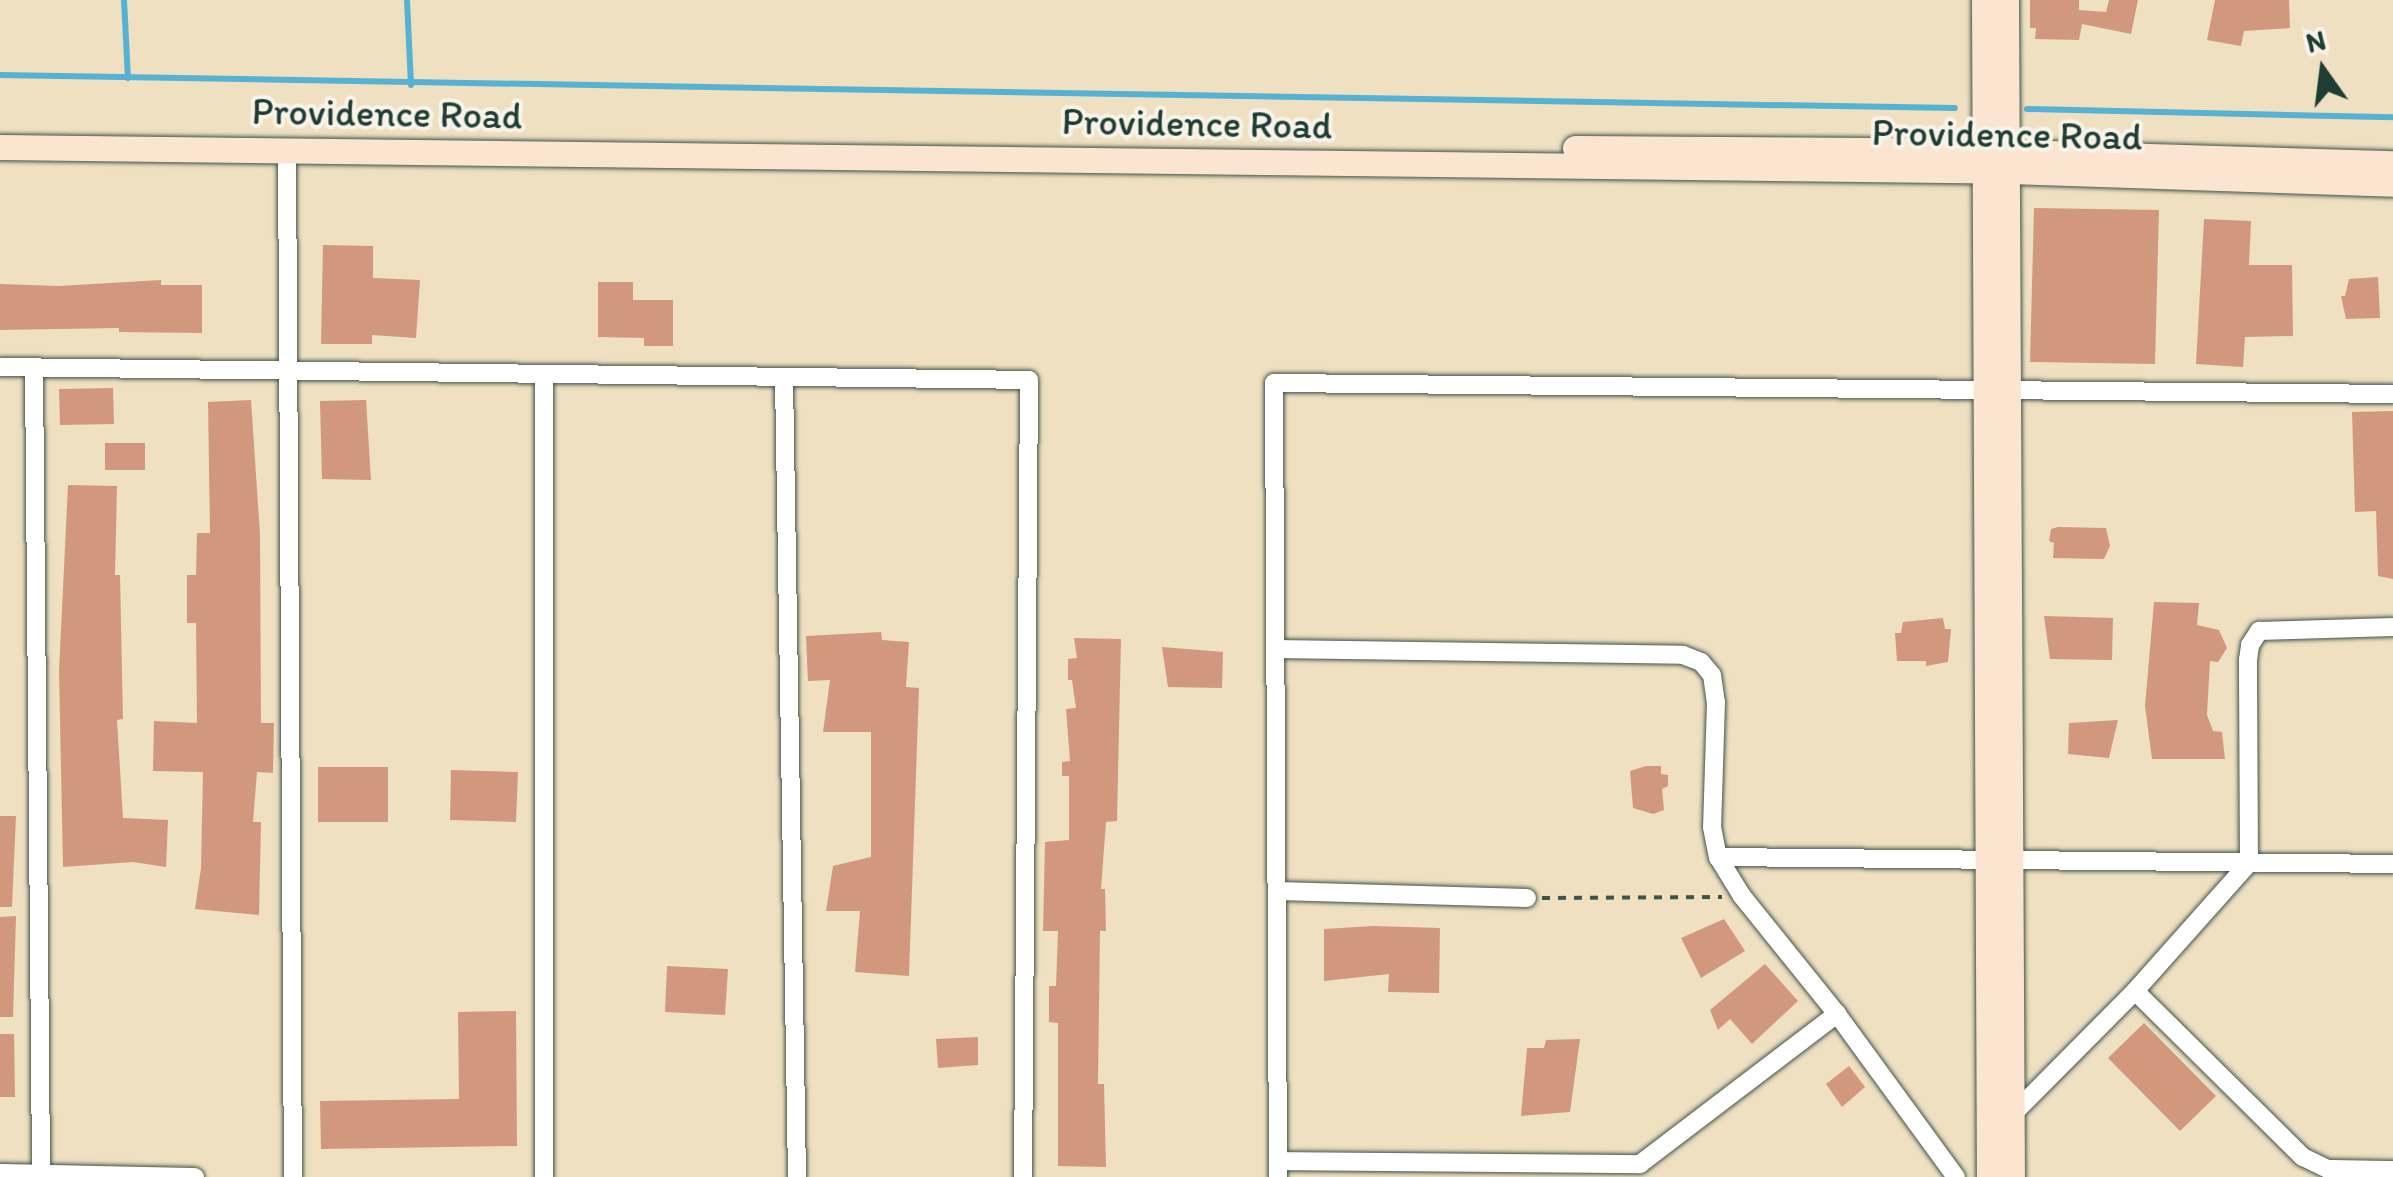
<!DOCTYPE html>
<html>
<head>
<meta charset="utf-8">
<style>
  body { margin:0 }
  #map { position:relative; width:2393px; height:1177px; overflow:hidden; background:#efe0c1; font-family:Itim,sans-serif }
  div>[style] { position:absolute }
  .stream>* { height:6px; margin:-3px; padding:0 3px; transform-origin:3px; border-radius:3px; background:#55b2d3 }
  .building>* { inset:0; background:#d1987e }
  .path>* { height:4px; margin-top:-2px; transform-origin:0; background:repeating-linear-gradient(90deg,#3e5549 0 8px,transparent 0 16px) }
  .roads { filter:drop-shadow(0 0 2px #3e5549) drop-shadow(0 0 2px #3e5549) }
  .street>* { height:18px; margin:-9px; padding:0 9px; transform-origin:9px; border-radius:9px; background:#fff }
  .secondary>* { height:25px; margin:-12.5px; padding:0 12.5px; transform-origin:12.5px; border-radius:12.5px; background:#fce5d0 }
  span { translate:-50% -50%; white-space:nowrap; text-align:center; line-height:1.15; -webkit-text-stroke:8px #f7f3e8; paint-order:stroke }
  .street-label { font-size:38px; color:#1f3d34 }
  .north { position:absolute; left:2273px; top:20px; width:100px; height:100px; -webkit-text-stroke:8px #f7f3e8; paint-order:stroke; rotate:346deg; font-size:28px; font-weight:700; line-height:40px; text-align:center; color:#1f3d34 }
  .north::after { content:''; display:block; margin:auto; width:35px; height:45px; background:#1f3d34; clip-path:polygon(50% 0,100% 100%,50% 72%,0 100%) }
</style>
</head>
<body>
<div id="map">
  <div class="stream">
    <div style="left:124px;top:0;width:78px;rotate:87.1deg"></div>
    <div style="left:407px;top:0;width:85px;rotate:87.3deg"></div>
    <div style="left:0;top:75px;width:1955px;rotate:0.97deg"></div>
    <div style="left:2027px;top:109px;width:366px;rotate:1.3deg"></div>
  </div>
  <div class="building">
    <div style="clip-path:polygon(2030px 0,2079px 0,2079px 10px,2106px 12px,2109px 0,2138px 0,2131px 34px,2082px 24px,2079px 40px,2035px 39px,2036px 28px,2030px 28px)"></div>
    <div style="clip-path:polygon(2215px 0,2289px 0,2290px 28px,2244px 31px,2241px 46px,2207px 40px)"></div>
    <div style="clip-path:polygon(2034px 208px,2159px 210px,2155px 364px,2030px 362px)"></div>
    <div style="clip-path:polygon(2204px 219px,2251px 221px,2249px 265px,2292px 265px,2293px 336px,2245px 337px,2243px 367px,2196px 364px)"></div>
    <div style="clip-path:polygon(323px 245px,373px 246px,373px 278px,420px 280px,416px 338px,372px 335px,372px 344px,321px 344px)"></div>
    <div style="clip-path:polygon(2378px 277px,2380px 318px,2346px 319px,2341px 296px,2345px 296px,2349px 279px)"></div>
    <div style="clip-path:polygon(161px 280px,161px 285px,202px 285px,202px 333px,119px 332px,119px 328px,0 330px,0 284px,59px 286px)"></div>
    <div style="clip-path:polygon(598px 282px,633px 282px,633px 300px,673px 300px,673px 346px,644px 346px,644px 338px,598px 337px)"></div>
    <div style="clip-path:polygon(113px 388px,114px 424px,60px 425px,59px 389px)"></div>
    <div style="clip-path:polygon(251px 400px,260px 534px,261px 723px,274px 723px,273px 773px,257px 772px,253px 822px,261px 822px,259px 915px,195px 909px,201px 868px,203px 772px,153px 771px,154px 721px,197px 723px,196px 623px,187px 623px,187px 575px,196px 575px,197px 533px,210px 533px,208px 402px)"></div>
    <div style="clip-path:polygon(366px 400px,371px 480px,322px 479px,320px 401px)"></div>
    <div style="clip-path:polygon(2393px 411px,2393px 579px,2378px 576px,2376px 511px,2355px 512px,2352px 412px)"></div>
    <div style="clip-path:polygon(105px 443px,145px 443px,145px 470px,105px 470px)"></div>
    <div style="clip-path:polygon(68px 485px,117px 486px,115px 575px,120px 575px,123px 719px,117px 720px,123px 818px,168px 820px,166px 867px,133px 862px,63px 867px,59px 671px)"></div>
    <div style="clip-path:polygon(2058px 527px,2106px 528px,2110px 546px,2104px 559px,2053px 558px,2054px 543px,2049px 541px,2051px 529px)"></div>
    <div style="clip-path:polygon(2154px 602px,2199px 603px,2197px 625px,2219px 630px,2227px 648px,2218px 662px,2210px 661px,2207px 715px,2213px 731px,2222px 732px,2225px 759px,2152px 759px,2145px 706px)"></div>
    <div style="clip-path:polygon(2044px 616px,2113px 618px,2112px 660px,2050px 659px)"></div>
    <div style="clip-path:polygon(1943px 618px,1945px 629px,1951px 629px,1948px 662px,1926px 666px,1926px 661px,1897px 661px,1895px 633px,1901px 633px,1903px 622px)"></div>
    <div style="clip-path:polygon(881px 632px,882px 640px,909px 642px,906px 687px,919px 688px,909px 976px,855px 972px,860px 911px,826px 911px,833px 866px,871px 857px,871px 732px,823px 732px,830px 680px,808px 681px,806px 636px)"></div>
    <div style="clip-path:polygon(1074px 638px,1121px 639px,1117px 821px,1106px 822px,1101px 889px,1105px 889px,1106px 931px,1100px 931px,1098px 1084px,1104px 1084px,1106px 1167px,1058px 1166px,1058px 1023px,1049px 1022px,1049px 986px,1056px 986px,1058px 931px,1043px 931px,1045px 842px,1069px 840px,1069px 776px,1062px 776px,1062px 762px,1070px 761px,1066px 709px,1076px 708px,1072px 680px,1068px 680px,1068px 659px,1077px 658px)"></div>
    <div style="clip-path:polygon(1162px 647px,1223px 652px,1222px 688px,1168px 687px)"></div>
    <div style="clip-path:polygon(2118px 720px,2109px 758px,2068px 754px,2069px 723px)"></div>
    <div style="clip-path:polygon(1646px 766px,1661px 766px,1661px 774px,1668px 775px,1668px 786px,1662px 789px,1664px 810px,1653px 814px,1633px 808px,1630px 771px)"></div>
    <div style="clip-path:polygon(318px 767px,388px 767px,388px 822px,318px 822px)"></div>
    <div style="clip-path:polygon(451px 770px,518px 772px,516px 822px,450px 820px)"></div>
    <div style="clip-path:polygon(0 816px,16px 816px,12px 907px,0 907px)"></div>
    <div style="clip-path:polygon(16px 916px,13px 1017px,0 1017px,0 917px)"></div>
    <div style="clip-path:polygon(1724px 919px,1745px 951px,1701px 978px,1681px 938px)"></div>
    <div style="clip-path:polygon(1373px 926px,1440px 928px,1439px 993px,1388px 992px,1389px 974px,1324px 981px,1324px 929px)"></div>
    <div style="clip-path:polygon(1765px 964px,1798px 1001px,1752px 1044px,1730px 1019px,1718px 1030px,1710px 1010px)"></div>
    <div style="clip-path:polygon(667px 966px,728px 969px,725px 1015px,665px 1012px)"></div>
    <div style="clip-path:polygon(516px 1011px,517px 1146px,321px 1149px,320px 1101px,459px 1099px,458px 1012px)"></div>
    <div style="clip-path:polygon(2144px 1023px,2216px 1096px,2180px 1131px,2108px 1058px)"></div>
    <div style="clip-path:polygon(0 1034px,14px 1034px,15px 1097px,0 1097px)"></div>
    <div style="clip-path:polygon(978px 1037px,978px 1065px,938px 1068px,936px 1039px)"></div>
    <div style="clip-path:polygon(1580px 1039px,1570px 1112px,1521px 1116px,1527px 1048px,1544px 1048px,1546px 1040px)"></div>
    <div style="clip-path:polygon(1849px 1066px,1865px 1087px,1842px 1107px,1826px 1084px)"></div>
  </div>
  <div class="path">
    <div style="left:1542px;top:898px;width:180px;rotate:-0.3deg"></div>
  </div>
  <div class="roads">
    <div class="street">
      <div style="left:287px;top:150px;width:1027px;rotate:89.67deg"></div>
      <div style="left:0;top:367px;width:1029px;rotate:0.72deg"></div>
      <div style="left:1029px;top:380px;width:797px;rotate:90.43deg"></div>
      <div style="left:34px;top:368px;width:806px;rotate:89.5deg"></div>
      <div style="left:544px;top:374px;width:803px;rotate:90deg"></div>
      <div style="left:784px;top:377px;width:800px;rotate:89.07deg"></div>
      <div style="left:1275px;top:649px;width:408px;rotate:0.8deg"></div>
      <div style="left:1683px;top:655px;width:19px;rotate:21deg"></div>
      <div style="left:1701px;top:662px;width:17px;rotate:50deg"></div>
      <div style="left:1712px;top:675px;width:27px;rotate:82deg"></div>
      <div style="left:1716px;top:702px;width:125px;rotate:91.8deg"></div>
      <div style="left:1712px;top:827px;width:31px;rotate:79deg"></div>
      <div style="left:1718px;top:857px;width:46px;rotate:58.4deg"></div>
      <div style="left:1742px;top:896px;width:151px;rotate:51.2deg"></div>
      <div style="left:1837px;top:1014px;width:202px;rotate:53.9deg"></div>
      <div style="left:1718px;top:857px;width:675px;rotate:0.59deg"></div>
      <div style="left:1277px;top:891px;width:250px;rotate:1.6deg"></div>
      <div style="left:2135px;top:991px;width:236px;rotate:44.7deg"></div>
      <div style="left:2303px;top:1157px;width:28px;rotate:26deg"></div>
      <div style="left:2328px;top:1169px;width:65px;rotate:0.9deg"></div>
      <div style="left:2010px;top:1117px;width:177px;rotate:-45.2deg"></div>
      <div style="left:2135px;top:991px;width:171px;rotate:-48.3deg"></div>
      <div style="left:2249px;top:863px;width:203px;rotate:-90.3deg"></div>
      <div style="left:2248px;top:660px;width:15px;rotate:-82deg"></div>
      <div style="left:2250px;top:645px;width:17px;rotate:-57deg"></div>
      <div style="left:2259px;top:631px;width:134px;rotate:-1.7deg"></div>
      <div style="left:1278px;top:1161px;width:362px;rotate:0.5deg"></div>
      <div style="left:1640px;top:1164px;width:248px;rotate:-37.3deg"></div>
      <div style="left:0;top:1173px;width:195px;rotate:1.2deg"></div>
      <div style="left:1278px;top:1177px;width:794px;rotate:-90.29deg"></div>
      <div style="left:1274px;top:383px;width:1119px;rotate:0.56deg"></div>
    </div>
    <div class="secondary">
      <div style="left:1984px;top:0;width:1177px;rotate:89.76deg"></div>
      <div style="left:2006px;top:0;width:1177px;rotate:89.71deg"></div>
      <div style="left:0;top:147px;width:2009px;rotate:0.68deg"></div>
      <div style="left:2009px;top:171px;width:384px;rotate:1.9deg"></div>
      <div style="left:1575px;top:148px;width:407px;rotate:0.4deg"></div>
      <div style="left:1982px;top:151px;width:411px;rotate:1.7deg"></div>
    </div>
  </div>
  <div class="street-label">
    <span style="left:387px;top:114px;rotate:1deg">Providence Road</span>
    <span style="left:1197px;top:124px;rotate:1deg">Providence Road</span>
    <span style="left:2007px;top:135px;rotate:1deg">Providence Road</span>
  </div>
  <div class="north">N</div>
</div>
</body>
</html>
